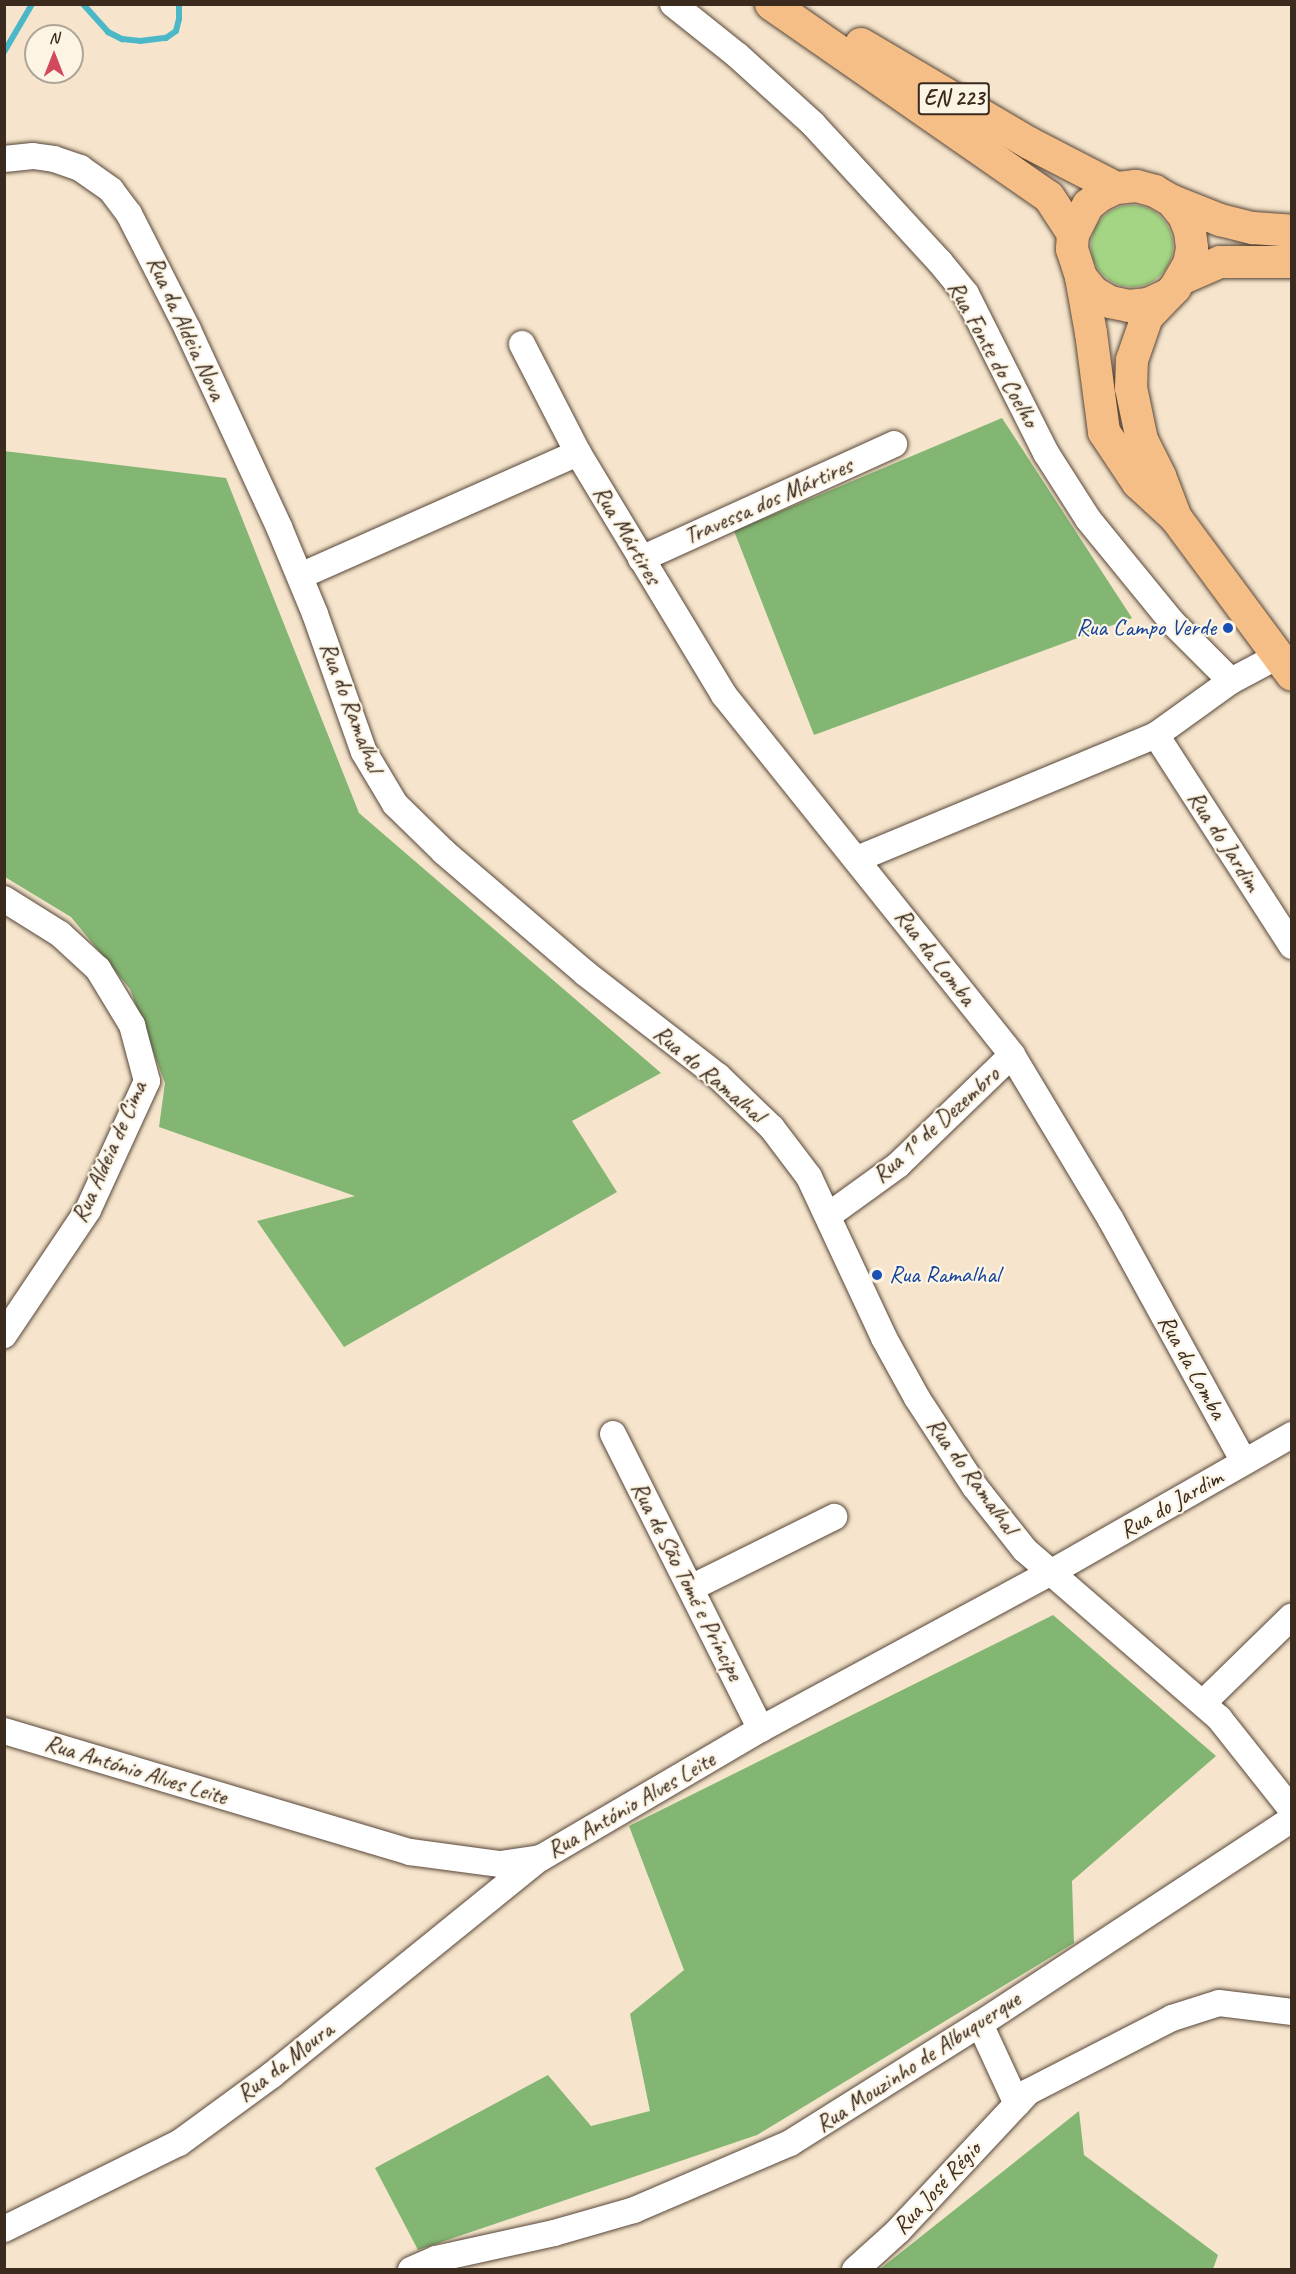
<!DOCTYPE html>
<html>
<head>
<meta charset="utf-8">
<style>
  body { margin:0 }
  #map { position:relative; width:1296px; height:2274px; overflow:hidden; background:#f6e5cc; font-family:Caveat,sans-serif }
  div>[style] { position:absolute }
  .green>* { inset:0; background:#a4d584 }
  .round { border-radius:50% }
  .forest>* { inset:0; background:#83b672 }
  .stream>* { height:6px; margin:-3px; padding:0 3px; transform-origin:3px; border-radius:3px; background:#4cb8c7 }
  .roads { filter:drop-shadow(0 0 2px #574638) drop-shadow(0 0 2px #574638) }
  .minor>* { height:26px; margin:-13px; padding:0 13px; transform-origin:13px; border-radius:13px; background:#fff }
  .major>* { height:32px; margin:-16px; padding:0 16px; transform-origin:16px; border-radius:16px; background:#f6be87 }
  .dots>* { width:16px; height:16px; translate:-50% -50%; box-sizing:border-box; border:3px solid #fcf5e5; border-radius:50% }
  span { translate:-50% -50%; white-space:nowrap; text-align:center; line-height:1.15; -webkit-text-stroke:4.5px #fcf5e5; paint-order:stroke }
  .shield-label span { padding:2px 4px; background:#fcf5e5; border:2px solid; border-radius:4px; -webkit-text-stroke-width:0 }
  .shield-label { font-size:22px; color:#3b2a1e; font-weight:700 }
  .street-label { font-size:24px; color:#3b2a1e }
  .transit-label { font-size:24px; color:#164399 }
  .right { translate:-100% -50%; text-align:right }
  .left { translate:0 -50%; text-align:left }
  .frame { position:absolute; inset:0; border:6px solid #3b2a1e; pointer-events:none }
  .north { position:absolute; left:24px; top:24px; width:60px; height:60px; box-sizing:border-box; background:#fcf5e5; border:2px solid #afa495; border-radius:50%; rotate:0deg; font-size:16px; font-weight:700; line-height:24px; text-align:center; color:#3b2a1e }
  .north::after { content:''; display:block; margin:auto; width:21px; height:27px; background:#d1495b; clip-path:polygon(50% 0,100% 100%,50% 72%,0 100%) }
</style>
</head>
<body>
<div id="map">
  <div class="green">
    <div class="round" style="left:1091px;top:205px;width:82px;height:82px"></div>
  </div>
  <div class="forest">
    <div style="clip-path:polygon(1002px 418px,1132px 618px,814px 735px,734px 531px)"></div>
    <div style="clip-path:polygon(4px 451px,226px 478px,359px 813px,661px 1073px,572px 1121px,617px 1192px,344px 1347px,257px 1221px,355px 1196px,159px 1127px,165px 1083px,130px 989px,71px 917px,5px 877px)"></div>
    <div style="clip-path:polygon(1053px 1615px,1216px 1756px,1072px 1881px,1074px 1943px,757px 2135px,418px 2250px,375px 2168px,548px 2075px,591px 2126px,650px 2111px,630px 2014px,684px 1970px,629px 1826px)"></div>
    <div style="clip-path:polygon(1079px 2111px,1084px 2155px,1218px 2255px,1213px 2269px,880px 2269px)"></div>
  </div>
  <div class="stream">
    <div style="left:83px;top:4px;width:38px;rotate:48deg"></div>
    <div style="left:108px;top:32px;width:16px;rotate:27deg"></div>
    <div style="left:122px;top:39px;width:18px;rotate:6deg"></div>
    <div style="left:140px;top:41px;width:26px;rotate:-7deg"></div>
    <div style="left:166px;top:38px;width:12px;rotate:-35deg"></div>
    <div style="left:176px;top:31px;width:12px;rotate:-76deg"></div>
    <div style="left:179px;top:19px;width:15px;rotate:-90deg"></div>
    <div style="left:4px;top:52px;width:56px;rotate:-59.7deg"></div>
  </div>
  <div class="roads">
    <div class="minor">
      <div style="left:673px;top:4px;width:82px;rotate:38.6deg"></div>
      <div style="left:737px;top:55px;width:103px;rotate:42.2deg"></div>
      <div style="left:813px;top:124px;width:188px;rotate:47.4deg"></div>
      <div style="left:940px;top:262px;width:41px;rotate:50.9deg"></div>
      <div style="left:966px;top:294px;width:178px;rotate:63.3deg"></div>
      <div style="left:1046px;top:453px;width:78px;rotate:57.5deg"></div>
      <div style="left:1088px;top:519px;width:133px;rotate:50.8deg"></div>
      <div style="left:1172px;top:622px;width:83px;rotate:45deg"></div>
      <div style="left:4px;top:159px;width:29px;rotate:-6deg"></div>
      <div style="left:33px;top:156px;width:21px;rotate:8deg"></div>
      <div style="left:54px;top:159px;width:28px;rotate:19deg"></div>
      <div style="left:80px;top:168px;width:38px;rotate:35deg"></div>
      <div style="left:111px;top:190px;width:30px;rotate:53deg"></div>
      <div style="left:129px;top:214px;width:130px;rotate:63deg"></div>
      <div style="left:188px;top:330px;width:217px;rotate:65.2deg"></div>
      <div style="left:279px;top:527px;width:94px;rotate:67.5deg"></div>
      <div style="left:315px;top:614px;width:146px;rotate:70.5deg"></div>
      <div style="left:364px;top:752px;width:61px;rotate:59.2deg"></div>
      <div style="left:395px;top:804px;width:69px;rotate:44.4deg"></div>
      <div style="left:444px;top:852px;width:186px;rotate:40.6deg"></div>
      <div style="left:585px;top:973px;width:168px;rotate:37.8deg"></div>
      <div style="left:718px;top:1076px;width:75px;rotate:43.9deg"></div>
      <div style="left:772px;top:1128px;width:61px;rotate:52.9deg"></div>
      <div style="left:809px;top:1177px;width:178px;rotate:65deg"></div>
      <div style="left:884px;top:1338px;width:68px;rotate:61.2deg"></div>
      <div style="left:917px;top:1398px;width:106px;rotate:56.9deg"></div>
      <div style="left:975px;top:1487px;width:80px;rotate:51.6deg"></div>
      <div style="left:1025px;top:1550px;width:257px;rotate:40.9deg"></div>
      <div style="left:1219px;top:1718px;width:117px;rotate:51.6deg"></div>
      <div style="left:522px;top:344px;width:123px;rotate:62.8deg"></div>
      <div style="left:578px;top:453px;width:283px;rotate:58.9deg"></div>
      <div style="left:724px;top:695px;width:461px;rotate:51.3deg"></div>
      <div style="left:1012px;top:1055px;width:192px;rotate:59deg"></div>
      <div style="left:1111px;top:1220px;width:276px;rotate:61.2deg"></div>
      <div style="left:641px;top:559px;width:278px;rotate:-24.4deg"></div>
      <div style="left:300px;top:576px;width:304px;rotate:-23.9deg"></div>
      <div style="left:1156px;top:735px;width:251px;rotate:57.2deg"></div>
      <div style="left:857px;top:859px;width:324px;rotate:-22.5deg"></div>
      <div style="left:1156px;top:735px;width:92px;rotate:-35.8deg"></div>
      <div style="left:1231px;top:681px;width:53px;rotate:-28deg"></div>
      <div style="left:4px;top:899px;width:66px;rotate:32deg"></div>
      <div style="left:60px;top:934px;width:52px;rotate:42.6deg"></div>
      <div style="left:98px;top:969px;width:66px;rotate:58.7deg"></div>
      <div style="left:132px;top:1025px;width:58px;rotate:75deg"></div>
      <div style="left:147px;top:1081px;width:142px;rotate:114.6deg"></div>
      <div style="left:88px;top:1210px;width:151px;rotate:123.9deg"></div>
      <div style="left:829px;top:1215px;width:85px;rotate:-35.9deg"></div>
      <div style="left:898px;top:1165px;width:158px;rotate:-44deg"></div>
      <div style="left:613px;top:1434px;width:330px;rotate:63.4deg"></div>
      <div style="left:691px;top:1588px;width:160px;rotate:-26.4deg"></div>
      <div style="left:1203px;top:1703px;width:124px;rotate:-44.3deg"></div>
      <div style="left:4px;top:1731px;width:424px;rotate:16.6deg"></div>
      <div style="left:410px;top:1852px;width:91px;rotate:7.6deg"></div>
      <div style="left:500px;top:1864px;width:41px;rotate:-8.3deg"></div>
      <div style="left:541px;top:1858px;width:255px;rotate:-30.4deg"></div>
      <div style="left:761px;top:1729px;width:328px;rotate:-28.4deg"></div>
      <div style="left:1050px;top:1573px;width:279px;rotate:-29.7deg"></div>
      <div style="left:980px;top:2024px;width:88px;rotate:65.2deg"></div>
      <div style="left:4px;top:2229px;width:195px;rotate:-26.2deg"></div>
      <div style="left:179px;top:2143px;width:115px;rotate:-36.2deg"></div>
      <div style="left:272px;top:2075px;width:345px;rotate:-39deg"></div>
      <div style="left:411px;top:2270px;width:27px;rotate:-24deg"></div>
      <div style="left:436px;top:2259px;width:121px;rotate:-12.4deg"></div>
      <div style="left:554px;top:2233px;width:83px;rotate:-16deg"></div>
      <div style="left:634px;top:2210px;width:170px;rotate:-23.2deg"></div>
      <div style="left:790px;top:2143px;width:224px;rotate:-32.1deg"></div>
      <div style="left:980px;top:2024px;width:373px;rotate:-33.3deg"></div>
      <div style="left:855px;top:2270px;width:58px;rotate:-42.2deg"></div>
      <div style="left:898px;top:2231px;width:190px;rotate:-46.9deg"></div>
      <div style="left:1028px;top:2092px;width:162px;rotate:-27.2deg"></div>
      <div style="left:1172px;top:2018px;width:49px;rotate:-17.7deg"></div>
      <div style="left:1219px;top:2003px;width:74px;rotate:7deg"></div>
    </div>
    <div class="major">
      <div style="left:771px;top:4px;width:338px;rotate:34.8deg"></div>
      <div style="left:1049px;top:197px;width:44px;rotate:57deg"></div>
      <div style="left:861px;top:44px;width:195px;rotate:30.5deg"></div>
      <div style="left:1029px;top:143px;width:98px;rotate:27.3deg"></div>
      <div style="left:1172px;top:201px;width:52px;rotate:21.6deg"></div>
      <div style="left:1220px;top:220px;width:34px;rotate:14deg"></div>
      <div style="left:1253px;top:228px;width:39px;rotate:4deg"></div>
      <div style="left:1081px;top:277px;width:19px;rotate:51deg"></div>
      <div style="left:1093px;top:292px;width:20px;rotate:30deg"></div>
      <div style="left:1110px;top:302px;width:19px;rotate:12deg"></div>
      <div style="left:1129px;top:306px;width:19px;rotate:-6deg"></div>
      <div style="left:1148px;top:304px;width:19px;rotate:-25deg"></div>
      <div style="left:1183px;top:278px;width:40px;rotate:-23.4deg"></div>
      <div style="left:1220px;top:262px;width:72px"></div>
      <div style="left:1176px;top:518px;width:45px;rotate:-110.9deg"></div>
      <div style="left:1160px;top:476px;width:40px;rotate:-116.6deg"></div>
      <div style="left:1142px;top:440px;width:53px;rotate:-101.9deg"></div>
      <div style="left:1131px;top:388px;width:28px;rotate:-88deg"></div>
      <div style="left:1132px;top:360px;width:46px;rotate:-70.8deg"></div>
      <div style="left:1147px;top:317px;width:40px;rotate:-46deg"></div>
      <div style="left:1175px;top:288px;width:28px;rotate:-60deg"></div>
      <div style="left:1189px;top:264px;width:16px;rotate:-79deg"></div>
      <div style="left:1192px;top:248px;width:17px;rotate:-97deg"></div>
      <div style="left:1190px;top:231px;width:16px;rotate:-112deg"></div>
      <div style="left:1184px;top:216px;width:19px;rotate:-129deg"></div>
      <div style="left:1172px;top:201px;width:20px;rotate:-150deg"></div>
      <div style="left:1155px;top:191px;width:20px;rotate:-165deg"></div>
      <div style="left:1136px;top:186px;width:20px;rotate:174deg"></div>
      <div style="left:1116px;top:188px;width:17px;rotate:155deg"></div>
      <div style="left:1101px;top:195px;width:16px;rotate:142deg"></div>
      <div style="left:1088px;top:205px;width:33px;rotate:117deg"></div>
      <div style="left:1073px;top:234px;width:15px;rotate:94deg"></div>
      <div style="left:1072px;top:249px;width:29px;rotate:72deg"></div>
      <div style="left:1081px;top:277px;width:57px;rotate:79.9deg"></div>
      <div style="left:1091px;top:333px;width:100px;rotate:82.5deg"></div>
      <div style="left:1104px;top:432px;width:61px;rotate:56.3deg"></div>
      <div style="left:1138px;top:483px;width:52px;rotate:42.6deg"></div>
      <div style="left:1176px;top:518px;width:195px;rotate:53.5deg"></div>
    </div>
  </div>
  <div class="dots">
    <div style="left:1228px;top:628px;background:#1a4fb4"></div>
    <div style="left:877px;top:1275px;background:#1a4fb4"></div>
  </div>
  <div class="shield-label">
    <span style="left:954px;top:99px">EN 223</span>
  </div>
  <div class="street-label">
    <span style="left:186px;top:328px;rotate:65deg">Rua da Aldeia Nova</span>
    <span style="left:993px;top:354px;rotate:61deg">Rua Fonte do Coelho</span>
    <span style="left:768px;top:501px;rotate:-24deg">Travessa dos Mártires</span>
    <span style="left:627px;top:535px;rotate:59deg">Rua Mártires</span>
    <span style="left:351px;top:707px;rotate:69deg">Rua do Ramalhal</span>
    <span style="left:1224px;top:841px;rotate:57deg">Rua do Jardim</span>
    <span style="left:935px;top:957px;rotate:52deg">Rua da Lomba</span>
    <span style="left:709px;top:1074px;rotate:40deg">Rua do Ramalhal</span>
    <span style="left:936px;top:1125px;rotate:-42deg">Rua 1º de Dezembro</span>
    <span style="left:109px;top:1152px;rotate:-66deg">Rua Aldeia de Cima</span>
    <span style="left:1192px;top:1367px;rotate:61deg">Rua da Lomba</span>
    <span style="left:972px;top:1476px;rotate:54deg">Rua do Ramalhal</span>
    <span style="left:1171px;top:1504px;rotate:-30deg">Rua do Jardim</span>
    <span style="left:687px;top:1581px;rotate:63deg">Rua de São Tomé e Príncipe</span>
    <span style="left:136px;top:1770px;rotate:17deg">Rua António Alves Leite</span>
    <span style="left:631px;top:1805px;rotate:-30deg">Rua António Alves Leite</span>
    <span style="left:285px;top:2062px;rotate:-38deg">Rua da Moura</span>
    <span style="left:918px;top:2062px;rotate:-33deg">Rua Mouzinho de Albuquerque</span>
    <span style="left:937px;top:2188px;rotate:-47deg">Rua José Régio</span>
  </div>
  <div class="transit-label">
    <span class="right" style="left:1216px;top:628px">Rua Campo Verde</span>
    <span class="left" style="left:889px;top:1275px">Rua Ramalhal</span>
  </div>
  <div class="frame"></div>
  <div class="north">N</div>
</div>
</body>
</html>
